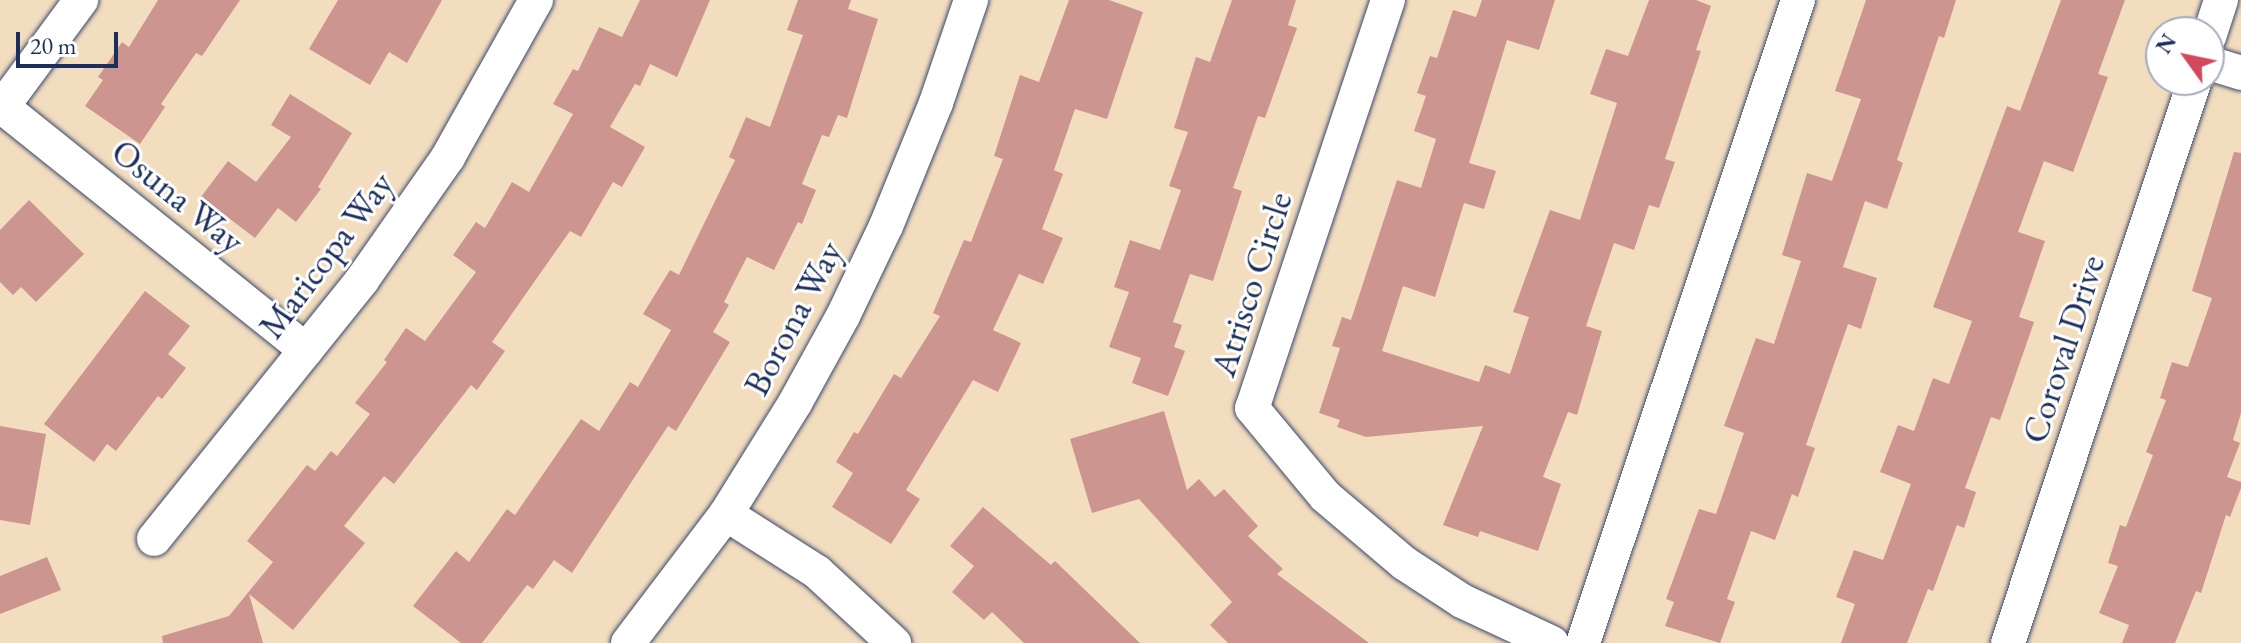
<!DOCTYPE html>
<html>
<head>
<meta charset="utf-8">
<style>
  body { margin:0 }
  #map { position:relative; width:2241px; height:643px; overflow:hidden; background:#f3ddbf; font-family:"EB Garamond",serif }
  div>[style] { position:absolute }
  .building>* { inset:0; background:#cd958f }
  .roads { filter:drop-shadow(0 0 2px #3b496d) drop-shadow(0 0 2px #3b496d) }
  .minor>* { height:34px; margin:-17px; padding:0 17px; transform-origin:17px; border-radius:17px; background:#fff }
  span { translate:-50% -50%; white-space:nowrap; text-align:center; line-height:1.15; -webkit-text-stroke:6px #fff; paint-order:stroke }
  .street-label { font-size:36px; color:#1b2f5e }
  .north { position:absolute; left:2145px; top:16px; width:80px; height:80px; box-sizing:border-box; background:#fff; border:2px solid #a4acbf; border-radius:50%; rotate:303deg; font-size:22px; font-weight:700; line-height:32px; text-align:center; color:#1b2f5e }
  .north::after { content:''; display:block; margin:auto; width:28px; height:36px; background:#d1495b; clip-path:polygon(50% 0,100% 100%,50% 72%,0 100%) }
  .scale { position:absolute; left:16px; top:32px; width:102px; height:36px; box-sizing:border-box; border:4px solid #1b2f5e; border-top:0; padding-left:10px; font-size:24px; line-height:28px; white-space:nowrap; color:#1b2f5e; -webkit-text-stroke:6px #fff; paint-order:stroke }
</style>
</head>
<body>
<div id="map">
  <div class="building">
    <div style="clip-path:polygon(158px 0,240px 0,202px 56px,196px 53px,161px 104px,165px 107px,140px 144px,85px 106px,103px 80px,98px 77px,122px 42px,129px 47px)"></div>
    <div style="clip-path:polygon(338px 0,442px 0,407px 63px,389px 52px,370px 85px,309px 49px)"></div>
    <div style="clip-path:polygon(640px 0,710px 0,677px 77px,650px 64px,640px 86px,635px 84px,610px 127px,645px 147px,622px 187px,613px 182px,581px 237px,570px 231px,492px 342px,505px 351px,477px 390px,471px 385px,394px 484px,384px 476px,344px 526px,365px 543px,293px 630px,249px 594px,263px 643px,163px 643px,162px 636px,229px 616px,273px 562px,247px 541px,307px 465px,315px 471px,331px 451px,337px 456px,370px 414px,355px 403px,387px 362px,384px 360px,406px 328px,425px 341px,476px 272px,453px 255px,476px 222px,485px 228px,512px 182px,529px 192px,573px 114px,553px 104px,573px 69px,578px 71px,599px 27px,622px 37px)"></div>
    <div style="clip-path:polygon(798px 0,851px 0,848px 9px,878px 19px,847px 118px,838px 115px,829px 137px,822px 135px,802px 184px,816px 190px,802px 224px,798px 222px,774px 270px,747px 257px,724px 302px,729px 305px,713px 332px,730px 342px,676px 431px,668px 426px,572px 573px,554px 560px,533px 589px,527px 585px,482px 643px,461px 643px,413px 606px,456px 551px,469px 562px,507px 509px,515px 515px,581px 419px,599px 431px,630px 382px,638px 387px,671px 330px,643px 314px,670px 270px,679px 275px,735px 160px,729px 157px,746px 117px,770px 127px,803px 35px,787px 30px)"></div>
    <div style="clip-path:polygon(1069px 0,1109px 0,1143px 12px,1107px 119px,1075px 109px,1054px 170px,1063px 174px,1042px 229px,1063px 238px,1043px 284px,1019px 274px,993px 330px,1021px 343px,998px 392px,973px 380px,906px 490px,920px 499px,891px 544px,832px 507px,853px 473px,836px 462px,854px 432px,858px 434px,894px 374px,901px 378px,940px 316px,933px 313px,964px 240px,971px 242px,1003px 159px,994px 156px,1020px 75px,1039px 82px)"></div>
    <div style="clip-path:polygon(1232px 0,1296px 0,1288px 25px,1297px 28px,1265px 118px,1258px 116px,1233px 188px,1242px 191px,1213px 281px,1190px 274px,1173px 322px,1182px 325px,1174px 347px,1185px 351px,1168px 396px,1132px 383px,1141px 358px,1109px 347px,1129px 292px,1114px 287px,1130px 240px,1160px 250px,1181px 190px,1169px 186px,1188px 132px,1174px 128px,1196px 57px,1210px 62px)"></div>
    <div style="clip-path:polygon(1482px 0,1555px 0,1539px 50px,1507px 40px,1469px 163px,1496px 171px,1484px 209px,1464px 203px,1435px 297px,1403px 286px,1382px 351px,1479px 382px,1485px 365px,1510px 374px,1529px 317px,1513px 312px,1550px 210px,1580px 220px,1617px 103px,1590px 94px,1606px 49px,1628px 56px,1649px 0,1696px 0,1711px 6px,1696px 50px,1701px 51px,1665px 159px,1675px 162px,1659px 208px,1649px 205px,1634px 250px,1614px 243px,1586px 326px,1602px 331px,1577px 415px,1568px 412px,1543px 477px,1561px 484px,1538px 551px,1480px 531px,1478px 537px,1443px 525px,1483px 426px,1366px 437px,1337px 427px,1340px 420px,1319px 413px,1340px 348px,1332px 346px,1342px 317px,1351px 320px,1397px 180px,1421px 188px,1436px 139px,1414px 131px,1426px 96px,1417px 93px,1430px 56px,1437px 58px,1453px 10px,1476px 17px)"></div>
    <div style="clip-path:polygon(1866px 0,1956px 0,1944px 38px,1939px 36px,1897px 160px,1903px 163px,1887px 209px,1865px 201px,1843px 267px,1877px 278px,1861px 329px,1848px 324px,1806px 445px,1815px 448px,1798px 497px,1792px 494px,1775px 540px,1751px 531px,1727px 599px,1735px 602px,1720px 643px,1665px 626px,1674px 602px,1666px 599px,1699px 509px,1716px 514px,1744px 433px,1724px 426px,1756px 338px,1774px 344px,1801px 261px,1782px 255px,1807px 173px,1832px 181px,1861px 99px,1835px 91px)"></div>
    <div style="clip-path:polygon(2061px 0,2125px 0,2098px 74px,2108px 77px,2073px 172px,2044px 161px,2018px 232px,2045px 241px,2019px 317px,2034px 322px,2000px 420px,1991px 417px,1965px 488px,1976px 492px,1964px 528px,1957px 525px,1933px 591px,1928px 589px,1907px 643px,1841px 643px,1855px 604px,1836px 597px,1854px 550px,1883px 560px,1911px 484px,1880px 472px,1898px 425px,1914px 431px,1933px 378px,1949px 384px,1972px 321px,1933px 307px,2007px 106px,2020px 111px)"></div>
    <div style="clip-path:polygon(290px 94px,352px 133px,318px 187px,321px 189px,296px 222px,278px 208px,255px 238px,201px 197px,228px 161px,256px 182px,291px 137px,271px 125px)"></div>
    <div style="clip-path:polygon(2234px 152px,2241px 153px,2241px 413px,2233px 440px,2240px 443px,2227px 477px,2241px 482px,2241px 488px,2230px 517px,2226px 515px,2201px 593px,2196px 591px,2175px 643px,2122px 643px,2129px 625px,2099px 613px,2118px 566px,2108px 563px,2120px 525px,2126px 527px,2153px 455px,2146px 452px,2166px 400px,2160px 398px,2172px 362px,2188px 367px,2212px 298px,2192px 291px)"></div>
    <div style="clip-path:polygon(29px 200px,84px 254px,36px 302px,21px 287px,13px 295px,0 282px,0 230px)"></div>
    <div style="clip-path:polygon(145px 291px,190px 326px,168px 354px,186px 368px,162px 399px,158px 396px,116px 451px,107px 444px,94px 462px,44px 424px)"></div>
    <div style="clip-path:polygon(1164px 411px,1187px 490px,1199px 479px,1215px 497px,1224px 489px,1258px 526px,1248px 536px,1283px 569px,1277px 574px,1369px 643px,1228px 643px,1210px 625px,1232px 602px,1139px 499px,1092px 513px,1070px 439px)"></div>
    <div style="clip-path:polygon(0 426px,46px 434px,30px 525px,0 520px)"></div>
    <div style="clip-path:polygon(983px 507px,1051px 565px,1055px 561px,1140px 643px,1024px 643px,992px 612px,984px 620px,952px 592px,974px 566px,950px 546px)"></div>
    <div style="clip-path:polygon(47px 557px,61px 590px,0 614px,0 576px)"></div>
  </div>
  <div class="roads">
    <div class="minor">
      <div style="left:1388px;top:0;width:430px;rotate:108.4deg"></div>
      <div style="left:1252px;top:408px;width:114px;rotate:50.3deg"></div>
      <div style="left:1325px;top:496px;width:104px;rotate:40.3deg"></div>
      <div style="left:1404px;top:563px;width:69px;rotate:33.2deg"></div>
      <div style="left:1462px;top:601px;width:99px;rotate:25deg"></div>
      <div style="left:2209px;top:37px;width:39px;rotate:-72deg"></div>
      <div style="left:2209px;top:63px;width:34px;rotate:17deg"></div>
      <div style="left:0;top:105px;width:392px;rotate:38.7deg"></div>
      <div style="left:0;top:110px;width:137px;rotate:-53.6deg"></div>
      <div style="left:726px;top:514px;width:108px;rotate:32.5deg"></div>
      <div style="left:817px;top:572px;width:105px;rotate:42.7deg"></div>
      <div style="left:154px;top:539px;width:332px;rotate:-51.2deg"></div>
      <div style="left:362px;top:280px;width:150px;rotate:-55deg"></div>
      <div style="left:448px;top:157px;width:180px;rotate:-60.7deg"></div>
      <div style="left:628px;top:643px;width:162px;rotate:-52.8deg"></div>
      <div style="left:726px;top:514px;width:131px;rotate:-58.1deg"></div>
      <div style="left:795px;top:403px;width:99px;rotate:-61.1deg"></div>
      <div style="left:843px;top:316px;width:100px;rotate:-64.5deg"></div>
      <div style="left:886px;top:226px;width:133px;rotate:-67.9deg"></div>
      <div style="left:936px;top:103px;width:109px;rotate:-71.2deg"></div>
      <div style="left:1583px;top:643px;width:678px;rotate:-71.51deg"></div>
      <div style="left:2008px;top:643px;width:593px;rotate:-71.63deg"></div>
    </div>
  </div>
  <div class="street-label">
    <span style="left:178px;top:196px;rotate:39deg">Osuna Way</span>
    <span style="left:326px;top:255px;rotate:-53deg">Maricopa Way</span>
    <span style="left:1251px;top:284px;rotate:-72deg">Atrisco Circle</span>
    <span style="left:793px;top:318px;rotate:-62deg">Borona Way</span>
    <span style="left:2063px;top:349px;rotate:-72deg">Coroval Drive</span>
  </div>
  <div class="north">N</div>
  <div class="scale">20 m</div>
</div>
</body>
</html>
